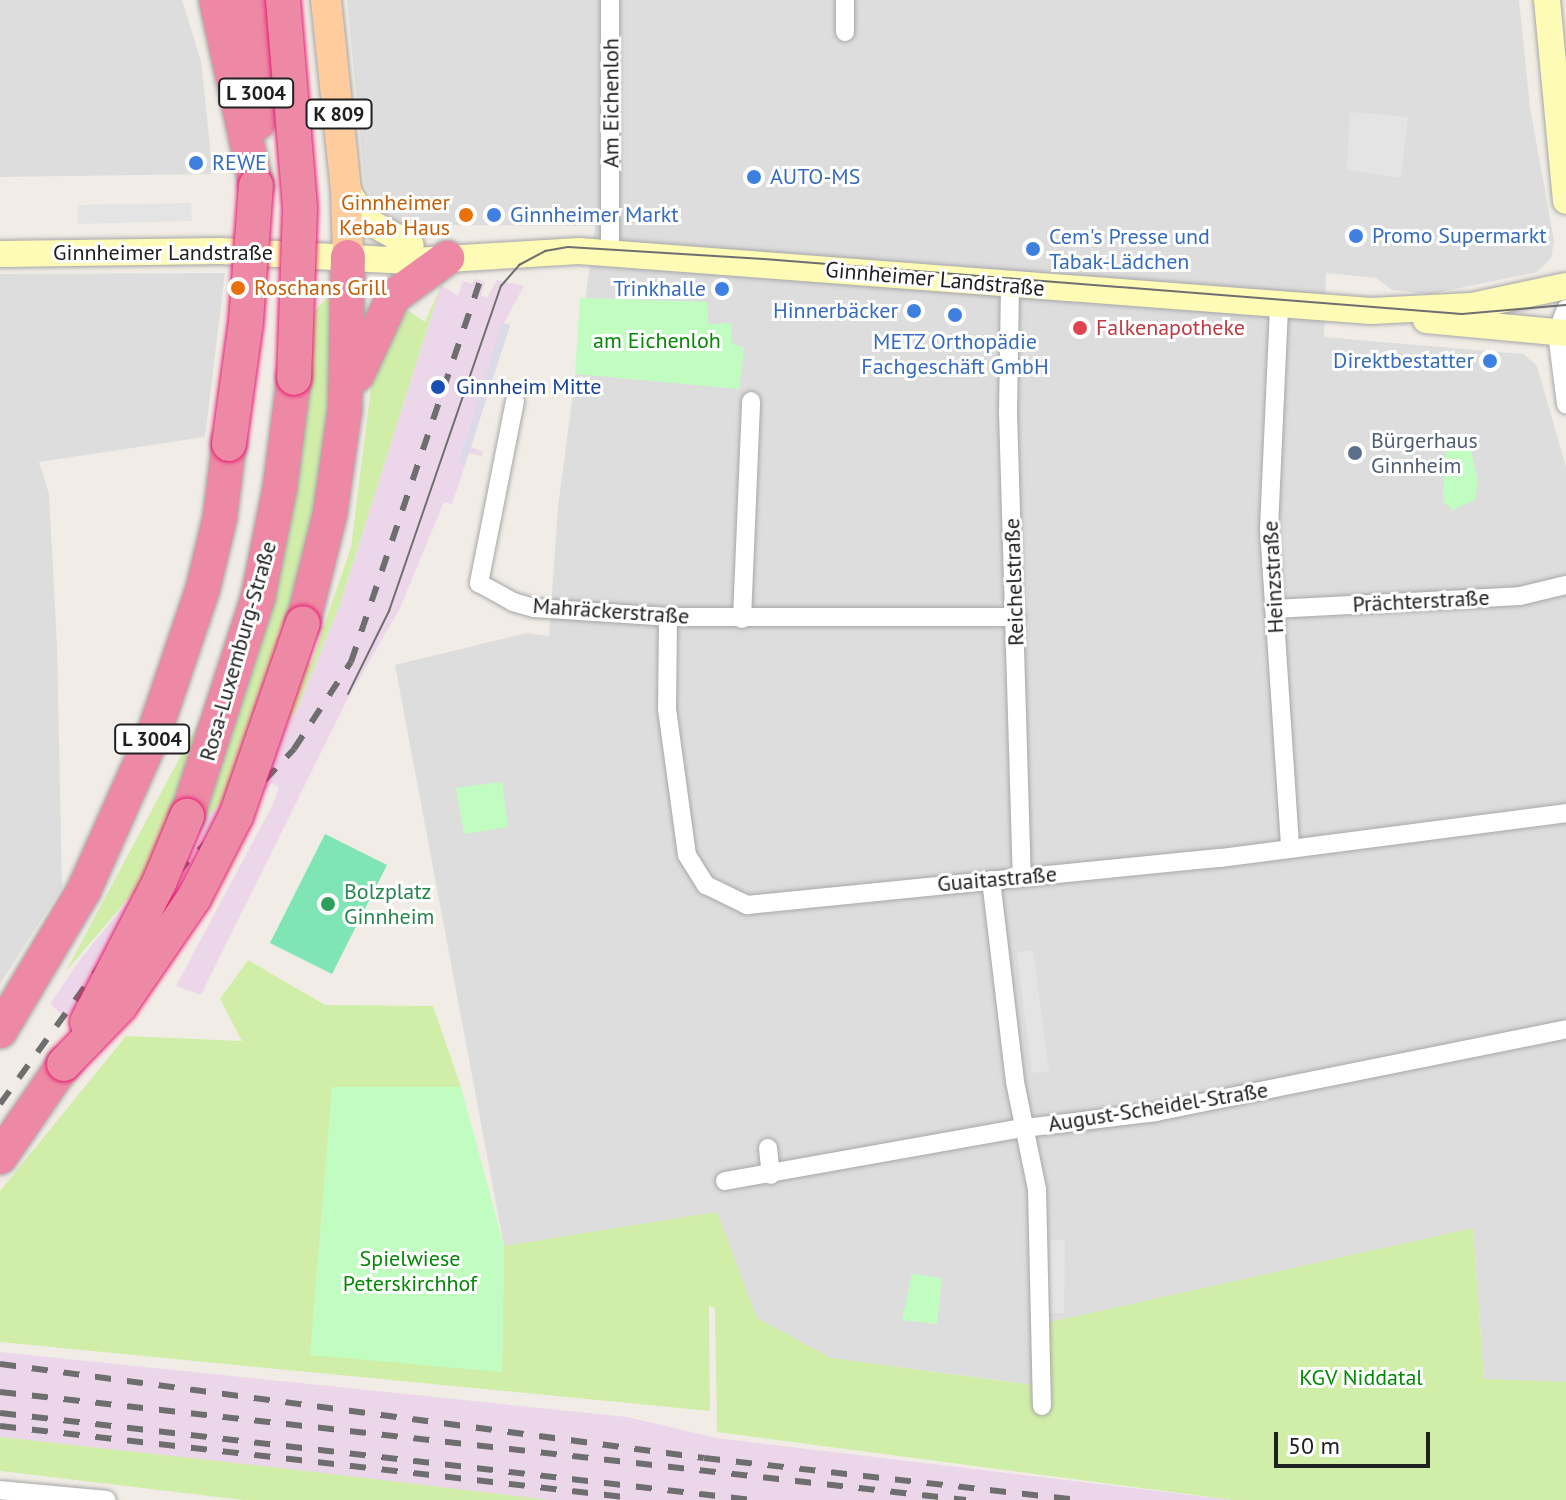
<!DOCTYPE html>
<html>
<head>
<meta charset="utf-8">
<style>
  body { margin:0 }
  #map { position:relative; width:1566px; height:1500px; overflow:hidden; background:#f1ede6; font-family:"PT Sans",sans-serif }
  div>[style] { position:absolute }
  .residential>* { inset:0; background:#dedddd }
  .industrial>* { inset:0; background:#ebd7e9 }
  .grass>* { inset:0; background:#d1eea9 }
  .park>* { inset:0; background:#c1fdc1 }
  .pitch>* { inset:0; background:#7fe5b5 }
  .parking>* { inset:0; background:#e4e4e4 }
  .plaza>* { inset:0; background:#dadbe7 }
  .roads { filter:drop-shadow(0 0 2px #a7a7a7) drop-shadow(0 0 2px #a7a7a7) }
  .street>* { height:18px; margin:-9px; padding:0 9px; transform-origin:9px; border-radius:9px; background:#fff }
  .secondary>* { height:26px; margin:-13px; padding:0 13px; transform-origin:13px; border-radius:13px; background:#fefbb7 }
  .primary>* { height:30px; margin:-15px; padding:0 15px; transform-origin:15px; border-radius:15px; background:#ffcc9d }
  .highway>* { height:34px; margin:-17px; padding:0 17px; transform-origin:17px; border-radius:17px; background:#ed89a4 }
  .tram>* { height:2px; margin:-1px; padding:0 1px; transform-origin:1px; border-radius:1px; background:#6e6e6e }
  .rail>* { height:6px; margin-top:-3px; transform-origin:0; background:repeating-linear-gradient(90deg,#6e6e6e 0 16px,transparent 0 32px) }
  .bridges { filter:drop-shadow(0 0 2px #e81b73) drop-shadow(0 0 2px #e81b73) }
  .highway-bridge>* { height:34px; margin:-17px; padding:0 17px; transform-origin:17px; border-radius:17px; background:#ed89a4 }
  .dots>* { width:22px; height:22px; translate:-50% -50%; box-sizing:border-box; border:4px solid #fff; border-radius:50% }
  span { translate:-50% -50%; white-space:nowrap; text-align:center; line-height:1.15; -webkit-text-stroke:6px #fff; paint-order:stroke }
  .shield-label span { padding:2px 6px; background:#fff; border:2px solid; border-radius:6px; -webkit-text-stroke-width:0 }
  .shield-label { font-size:20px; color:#202020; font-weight:700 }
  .street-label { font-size:22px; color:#202020 }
  .shop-label { font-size:22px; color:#366cbe }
  .left { translate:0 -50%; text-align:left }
  .right { translate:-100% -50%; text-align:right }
  .food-label { font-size:22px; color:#c56008 }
  .health-label { font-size:22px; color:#be3a42 }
  .park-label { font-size:22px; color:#048904 }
  .transit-label { font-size:22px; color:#164399 }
  .service-label { font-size:22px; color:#4e5e75 }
  .leisure-label { font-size:22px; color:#27864d }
  .scale { position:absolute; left:1274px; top:1432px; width:156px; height:36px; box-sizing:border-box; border:4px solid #202020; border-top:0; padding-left:10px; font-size:24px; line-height:28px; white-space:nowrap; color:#202020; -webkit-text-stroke:6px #fff; paint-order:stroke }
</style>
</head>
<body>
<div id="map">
  <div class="residential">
    <div style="clip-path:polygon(0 0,182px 0,201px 61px,213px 174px,0 177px)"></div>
    <div style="clip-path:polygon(347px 0,1519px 0,1530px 107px,1554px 241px,1551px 258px,1537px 272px,1430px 294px,1392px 290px,1376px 278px,1326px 273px,1324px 337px,1523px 354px,1537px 366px,1566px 467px,1566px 1382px,1484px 1379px,1473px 1228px,1050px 1323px,1050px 1387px,831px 1358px,757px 1318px,717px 1212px,504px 1246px,395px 665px,526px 633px,549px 636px,558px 507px,595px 226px,403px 225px,380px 210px,365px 185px)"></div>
    <div style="clip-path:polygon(225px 273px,205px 437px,39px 462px,49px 494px,57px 645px,62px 887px,0 984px,0 274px)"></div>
  </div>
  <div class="industrial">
    <div style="clip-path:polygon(475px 279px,485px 282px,481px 295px,487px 298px,497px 280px,524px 286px,504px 323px,510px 325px,471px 447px,483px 452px,482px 456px,469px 453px,452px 504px,444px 502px,400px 608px,345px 704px,201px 995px,176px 986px,272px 806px,279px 788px,272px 783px,136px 925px,67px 1019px,50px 1004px,82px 957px,147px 877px,261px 763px,297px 709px,339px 607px,441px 285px,458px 296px,463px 281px,472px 284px)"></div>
    <div style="clip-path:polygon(0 1352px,627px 1417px,717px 1438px,1233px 1500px,550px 1500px,0 1437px)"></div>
  </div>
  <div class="grass">
    <div style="clip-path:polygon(441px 285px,339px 607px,297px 709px,261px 763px,147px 877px,66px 971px,220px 682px,309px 384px,315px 310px,338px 287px,320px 500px,286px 645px,311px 664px,351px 547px,374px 364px,397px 303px,425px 322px)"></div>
    <div style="clip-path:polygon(248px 960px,325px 1005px,433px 1006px,461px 1087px,332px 1087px,502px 1371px,504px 1246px,717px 1212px,757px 1318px,831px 1358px,1049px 1387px,1050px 1322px,1473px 1228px,1484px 1379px,1566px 1382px,1566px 1500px,1233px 1500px,717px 1432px,715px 1308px,709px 1306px,710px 1411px,0 1342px,0 1191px,126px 1036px,242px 1041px,220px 999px)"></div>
    <div style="clip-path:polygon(0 1437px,289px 1469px,550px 1500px,243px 1500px,0 1471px)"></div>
  </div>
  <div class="park">
    <div style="clip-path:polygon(580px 298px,707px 302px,708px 324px,732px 323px,731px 342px,744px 349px,739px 389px,575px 374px)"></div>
    <div style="clip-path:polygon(1469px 442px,1478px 482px,1475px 500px,1452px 510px,1443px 501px,1445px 446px)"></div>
    <div style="clip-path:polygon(502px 782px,508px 827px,464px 834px,456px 788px)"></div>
    <div style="clip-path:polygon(332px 1087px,461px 1087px,504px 1246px,502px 1372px,310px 1355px)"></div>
    <div style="clip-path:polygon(912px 1274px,942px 1278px,937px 1324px,902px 1320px)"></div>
  </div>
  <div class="pitch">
    <div style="clip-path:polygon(325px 834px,387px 865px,332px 974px,270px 943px)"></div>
  </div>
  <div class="parking">
    <div style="clip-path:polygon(1350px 112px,1408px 117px,1401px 178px,1347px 170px)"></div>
    <div style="clip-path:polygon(191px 203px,192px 221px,78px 224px,77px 205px)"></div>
    <div style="clip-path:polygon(1033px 950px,1049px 1071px,1032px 1073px,1017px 953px)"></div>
    <div style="clip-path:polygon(1050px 1239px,1065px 1240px,1064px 1313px,1048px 1313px)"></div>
  </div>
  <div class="plaza">
    <div style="clip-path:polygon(502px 323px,510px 325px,465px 464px,459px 462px)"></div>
  </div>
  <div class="roads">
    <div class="street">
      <div style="left:845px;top:32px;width:32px;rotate:-90deg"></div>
      <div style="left:610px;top:253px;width:253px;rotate:-90deg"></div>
      <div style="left:1010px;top:286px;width:126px;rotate:90.9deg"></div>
      <div style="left:1008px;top:412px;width:465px;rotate:88.3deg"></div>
      <div style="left:1279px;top:308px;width:221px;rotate:92.6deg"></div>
      <div style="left:1269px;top:529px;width:317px;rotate:86.2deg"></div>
      <div style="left:1566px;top:309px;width:26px;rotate:111deg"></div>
      <div style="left:1557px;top:333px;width:72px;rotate:82.8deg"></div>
      <div style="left:515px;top:401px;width:186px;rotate:101.2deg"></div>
      <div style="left:479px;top:583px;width:39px;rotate:29deg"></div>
      <div style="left:513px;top:602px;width:22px;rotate:16deg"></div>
      <div style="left:534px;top:608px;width:134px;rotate:3.8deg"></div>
      <div style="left:668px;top:617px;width:348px"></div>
      <div style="left:1274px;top:609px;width:246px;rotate:-3deg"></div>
      <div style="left:1520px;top:596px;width:47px;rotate:-13.4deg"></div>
      <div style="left:668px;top:617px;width:92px;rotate:90.6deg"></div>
      <div style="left:667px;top:709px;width:147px;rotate:82.2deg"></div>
      <div style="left:687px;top:855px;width:36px;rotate:58deg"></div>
      <div style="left:706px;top:885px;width:46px;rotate:26deg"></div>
      <div style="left:747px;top:905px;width:476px;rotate:-5.7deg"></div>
      <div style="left:1221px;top:858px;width:348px;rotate:-7.4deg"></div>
      <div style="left:742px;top:619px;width:218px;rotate:-87.6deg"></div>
      <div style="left:991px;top:880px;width:203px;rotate:83.2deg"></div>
      <div style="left:1015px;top:1082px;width:109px;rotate:78.4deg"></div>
      <div style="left:1037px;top:1189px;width:217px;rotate:88.7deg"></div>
      <div style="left:768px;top:1148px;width:27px;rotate:84deg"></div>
      <div style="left:725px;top:1181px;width:304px;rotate:-10.1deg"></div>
      <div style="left:1024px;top:1128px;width:133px;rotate:-6.9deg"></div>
      <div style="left:1156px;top:1112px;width:418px;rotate:-11.4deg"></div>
      <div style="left:0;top:1490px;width:107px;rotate:5.3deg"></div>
    </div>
    <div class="secondary">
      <div style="left:1547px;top:0;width:202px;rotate:84.6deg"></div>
      <div style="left:346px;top:189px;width:37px;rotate:57deg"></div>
      <div style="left:366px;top:220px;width:51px;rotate:29.1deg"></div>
      <div style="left:0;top:254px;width:220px;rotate:-0.8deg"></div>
      <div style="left:220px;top:251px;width:194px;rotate:3deg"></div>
      <div style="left:414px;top:261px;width:165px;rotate:-3.5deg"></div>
      <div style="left:579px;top:251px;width:794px;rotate:4.33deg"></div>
      <div style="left:1371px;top:311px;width:101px;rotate:-2.8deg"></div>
      <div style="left:1472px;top:306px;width:96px;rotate:-12deg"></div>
      <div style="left:1426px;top:320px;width:141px;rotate:5.3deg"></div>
    </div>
    <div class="primary">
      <div style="left:326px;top:0;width:190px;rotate:84deg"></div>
      <div style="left:346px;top:189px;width:68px;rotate:88.3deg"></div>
    </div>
    <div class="highway">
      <div style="left:216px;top:0;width:189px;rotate:77.8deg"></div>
      <div style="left:250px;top:0;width:123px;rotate:86.3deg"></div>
      <div style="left:357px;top:375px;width:86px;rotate:-65.2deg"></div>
      <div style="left:393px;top:297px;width:67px;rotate:-35.8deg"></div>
      <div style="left:303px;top:623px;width:112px;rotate:-76.1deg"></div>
      <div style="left:330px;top:514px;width:106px;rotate:-81.9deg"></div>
      <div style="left:345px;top:409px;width:152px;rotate:-88.9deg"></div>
      <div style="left:187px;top:816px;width:230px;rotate:-72deg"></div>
      <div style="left:258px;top:597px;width:112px;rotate:-78.7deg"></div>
      <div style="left:280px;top:487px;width:110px;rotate:-82.7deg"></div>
      <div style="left:0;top:1031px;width:164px;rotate:-59.2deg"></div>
      <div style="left:84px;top:890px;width:172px;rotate:-66deg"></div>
      <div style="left:154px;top:733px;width:153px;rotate:-71.3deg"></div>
      <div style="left:203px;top:588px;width:73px;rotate:-76.5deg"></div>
      <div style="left:220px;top:517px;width:74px;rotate:-83deg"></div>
      <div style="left:0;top:1157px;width:113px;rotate:-55.5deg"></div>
    </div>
  </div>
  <div class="tram">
    <div style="left:348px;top:694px;width:93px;rotate:-63.7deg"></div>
    <div style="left:389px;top:611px;width:344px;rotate:-71deg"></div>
    <div style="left:501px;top:286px;width:28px;rotate:-49deg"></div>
    <div style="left:519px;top:265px;width:30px;rotate:-28deg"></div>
    <div style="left:545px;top:251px;width:23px;rotate:-10deg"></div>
    <div style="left:568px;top:247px;width:196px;rotate:3.5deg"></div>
    <div style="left:764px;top:259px;width:700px;rotate:4.51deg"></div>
    <div style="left:1462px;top:314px;width:104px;rotate:-4.9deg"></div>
  </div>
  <div class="rail">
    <div style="left:0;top:1104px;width:227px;rotate:-54.1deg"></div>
    <div style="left:133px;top:920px;width:235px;rotate:-46.7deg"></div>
    <div style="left:294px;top:749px;width:104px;rotate:-56.8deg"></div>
    <div style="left:351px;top:662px;width:402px;rotate:-71.3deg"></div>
    <div style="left:0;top:1364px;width:710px;rotate:7.61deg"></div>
    <div style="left:704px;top:1458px;width:377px;rotate:6.4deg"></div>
    <div style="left:0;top:1392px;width:972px;rotate:6.38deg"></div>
    <div style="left:0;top:1413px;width:757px;rotate:6.6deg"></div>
    <div style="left:0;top:1426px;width:628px;rotate:6.49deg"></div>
  </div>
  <div class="bridges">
    <div class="highway-bridge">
      <div style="left:283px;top:0;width:210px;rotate:85.3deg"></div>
      <div style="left:300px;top:209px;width:169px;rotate:92deg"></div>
      <div style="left:229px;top:444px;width:124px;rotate:-82.1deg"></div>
      <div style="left:246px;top:321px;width:136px;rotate:-85.8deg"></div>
      <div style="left:87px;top:1022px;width:157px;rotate:-62.6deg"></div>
      <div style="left:159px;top:883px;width:73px;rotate:-67.3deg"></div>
      <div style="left:64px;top:1064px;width:81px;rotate:-46deg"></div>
      <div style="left:120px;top:1006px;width:131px;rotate:-55.6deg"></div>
      <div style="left:194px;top:898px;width:92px;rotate:-62.9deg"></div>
      <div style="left:236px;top:816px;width:204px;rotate:-70.9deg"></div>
    </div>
  </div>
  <div class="dots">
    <div style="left:196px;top:163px;background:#3f7fe0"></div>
    <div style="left:754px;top:177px;background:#3f7fe0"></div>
    <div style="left:466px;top:215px;background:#e8710a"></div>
    <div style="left:494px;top:215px;background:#3f7fe0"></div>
    <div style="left:1356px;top:236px;background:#3f7fe0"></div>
    <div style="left:1033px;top:249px;background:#3f7fe0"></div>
    <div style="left:238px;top:288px;background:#e8710a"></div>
    <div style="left:722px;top:289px;background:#3f7fe0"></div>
    <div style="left:914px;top:311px;background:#3f7fe0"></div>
    <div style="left:955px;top:315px;background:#3f7fe0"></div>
    <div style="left:1080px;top:328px;background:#e0444e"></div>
    <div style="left:1490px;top:361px;background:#3f7fe0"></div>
    <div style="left:438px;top:387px;background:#1a4fb4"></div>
    <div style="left:1355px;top:453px;background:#5c6f8a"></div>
    <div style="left:328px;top:904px;background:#2e9e5b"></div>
  </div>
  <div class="shield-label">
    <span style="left:256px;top:93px">L 3004</span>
    <span style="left:339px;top:114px">K 809</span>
    <span style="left:152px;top:739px">L 3004</span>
  </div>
  <div class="street-label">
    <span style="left:611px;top:103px;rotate:-90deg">Am Eichenloh</span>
    <span style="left:163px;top:253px">Ginnheimer Landstraße</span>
    <span style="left:935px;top:279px;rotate:5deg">Ginnheimer Landstraße</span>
    <span style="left:1273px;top:577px;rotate:-93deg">Heinzstraße</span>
    <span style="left:1014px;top:582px;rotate:-92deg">Reichelstraße</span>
    <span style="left:1421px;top:601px;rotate:-3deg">Prächterstraße</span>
    <span style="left:611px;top:611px;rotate:4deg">Mahräckerstraße</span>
    <span style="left:238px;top:651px;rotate:-74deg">Rosa-Luxemburg-Straße</span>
    <span style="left:997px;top:879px;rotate:-5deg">Guaitastraße</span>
    <span style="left:1158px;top:1107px;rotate:-9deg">August-Scheidel-Straße</span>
  </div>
  <div class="shop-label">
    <span class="left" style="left:212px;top:163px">REWE</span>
    <span class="left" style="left:770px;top:177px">AUTO-MS</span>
    <span class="left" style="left:510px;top:215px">Ginnheimer Markt</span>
    <span class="left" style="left:1049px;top:249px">Cem's Presse und<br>Tabak-Lädchen</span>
    <span class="left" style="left:1372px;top:236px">Promo Supermarkt</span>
    <span class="right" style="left:706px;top:289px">Trinkhalle</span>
    <span class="right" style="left:898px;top:311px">Hinnerbäcker</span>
    <span style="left:955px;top:354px">METZ Orthopädie<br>Fachgeschäft GmbH</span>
    <span class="right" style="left:1474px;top:361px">Direktbestatter</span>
  </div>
  <div class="food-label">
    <span class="right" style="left:450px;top:215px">Ginnheimer<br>Kebab Haus</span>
    <span class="left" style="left:254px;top:288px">Roschans Grill</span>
  </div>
  <div class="health-label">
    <span class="left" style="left:1096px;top:328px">Falkenapotheke</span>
  </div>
  <div class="park-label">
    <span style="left:657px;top:341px">am Eichenloh</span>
    <span style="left:410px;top:1271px">Spielwiese<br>Peterskirchhof</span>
    <span style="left:1361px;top:1378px">KGV Niddatal</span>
  </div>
  <div class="transit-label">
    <span class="left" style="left:456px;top:387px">Ginnheim Mitte</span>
  </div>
  <div class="service-label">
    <span class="left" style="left:1371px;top:453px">Bürgerhaus<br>Ginnheim</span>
  </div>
  <div class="leisure-label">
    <span class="left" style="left:344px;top:904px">Bolzplatz<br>Ginnheim</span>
  </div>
  <div class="scale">50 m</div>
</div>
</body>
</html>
